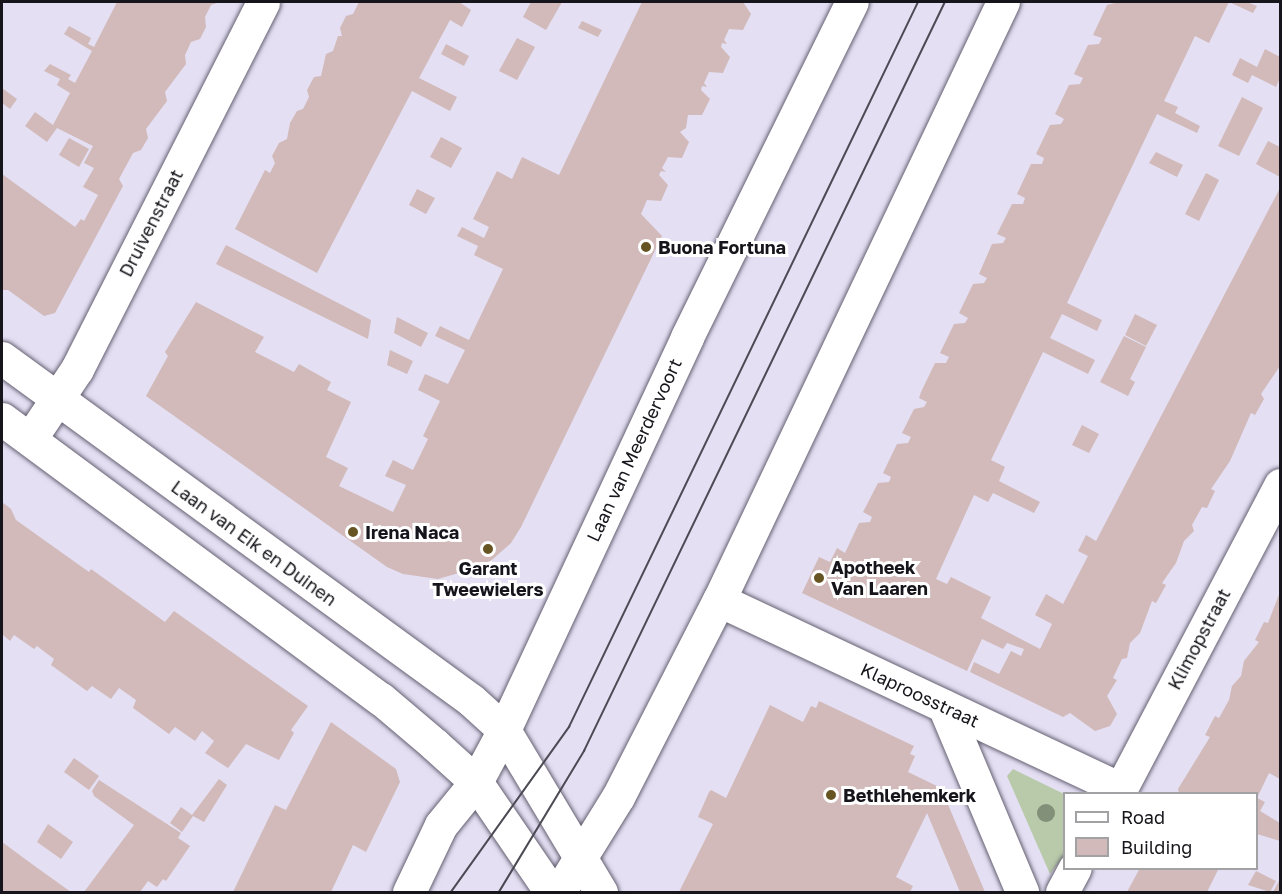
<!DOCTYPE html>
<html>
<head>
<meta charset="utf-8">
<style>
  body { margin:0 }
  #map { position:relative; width:1282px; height:894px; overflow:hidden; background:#e4dff3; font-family:"Golos Text",sans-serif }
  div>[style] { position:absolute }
  .green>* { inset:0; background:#b8caaa }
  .building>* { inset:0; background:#d1bab9 }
  .roads { filter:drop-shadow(0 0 2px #646071) drop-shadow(0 0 2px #646071) }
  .minor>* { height:33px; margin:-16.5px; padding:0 16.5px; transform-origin:16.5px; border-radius:16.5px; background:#fff }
  .tertiary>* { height:33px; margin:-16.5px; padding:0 16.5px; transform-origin:16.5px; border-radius:16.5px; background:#fff }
  .tram>* { height:1.5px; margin:-0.75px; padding:0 0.75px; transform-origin:0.75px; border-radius:0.75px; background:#4c4a54 }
  .trees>* { width:18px; height:18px; margin:-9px; border-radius:50%; background:#828f79 }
  .dots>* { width:16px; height:16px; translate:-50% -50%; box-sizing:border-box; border:3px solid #fff; border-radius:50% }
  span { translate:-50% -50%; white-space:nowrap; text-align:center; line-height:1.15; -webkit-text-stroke:6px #fff; paint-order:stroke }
  .street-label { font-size:18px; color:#16151b }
  .poi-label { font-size:18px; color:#16151b; font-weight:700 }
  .left { translate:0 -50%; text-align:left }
  .frame { position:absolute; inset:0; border:3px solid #16151b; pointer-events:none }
  .legend { position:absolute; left:1063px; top:792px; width:195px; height:78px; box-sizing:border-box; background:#fff; border:2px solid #a2a1a4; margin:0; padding:8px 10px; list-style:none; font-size:18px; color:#16151b }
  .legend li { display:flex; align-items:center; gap:12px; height:30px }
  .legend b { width:30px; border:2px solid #a2a1a4 }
</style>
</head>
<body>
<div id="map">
  <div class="green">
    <div style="clip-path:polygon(1013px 769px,1064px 794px,1064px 856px,1050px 874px,1007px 776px)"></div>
  </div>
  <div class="building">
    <div style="clip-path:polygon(117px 2px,220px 2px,211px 5px,205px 17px,206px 27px,200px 39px,191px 42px,185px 55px,186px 64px,165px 92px,167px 101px,146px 129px,148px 138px,141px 150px,133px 153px,119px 179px,123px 186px,55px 313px,44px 316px,8px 290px,2px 290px,2px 174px,75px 227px,81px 219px,84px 221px,98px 195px,83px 187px,94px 168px,84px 163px,93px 146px,57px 128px,47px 142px,25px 126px,35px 112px,53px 125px,70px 93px,57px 85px,60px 79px,44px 71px,50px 64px,71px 75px,68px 79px,75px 83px,92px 51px,64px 34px,69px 26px,91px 38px,88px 44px,94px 47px)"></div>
    <div style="clip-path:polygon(359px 2px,459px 2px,471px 10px,462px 27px,450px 20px,419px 78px,457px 97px,450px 111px,412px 91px,317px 273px,235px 229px,265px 170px,270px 173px,275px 163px,272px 156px,279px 143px,287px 139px,290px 123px,297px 111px,303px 109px,309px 97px,307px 90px,314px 77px,321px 76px,326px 54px,333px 51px,338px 36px,342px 36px,340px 28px,346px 16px,353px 14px)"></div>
    <div style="clip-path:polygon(531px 2px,562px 2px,546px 30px,523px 17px)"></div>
    <div style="clip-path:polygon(642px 2px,743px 2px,751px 14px,743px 30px,729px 29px,724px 40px,727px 44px,722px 43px,721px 47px,730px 57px,723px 73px,709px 72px,704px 83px,707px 87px,702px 86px,701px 90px,710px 99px,702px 115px,688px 115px,686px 128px,680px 132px,689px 142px,682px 158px,668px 157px,662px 168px,666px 172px,661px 171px,659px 175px,668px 185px,661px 201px,647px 200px,641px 214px,662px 236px,521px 527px,511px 543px,486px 565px,438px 579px,403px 574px,387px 567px,146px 396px,168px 356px,165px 352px,196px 302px,264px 337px,255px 352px,294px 372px,299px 364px,331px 382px,327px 390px,351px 402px,326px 457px,348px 468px,339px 486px,393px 512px,406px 485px,385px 476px,393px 460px,413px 470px,428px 439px,423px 436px,440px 401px,418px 390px,425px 374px,448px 384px,465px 350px,435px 336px,440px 326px,469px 340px,503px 269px,474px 255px,478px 246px,457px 236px,462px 227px,484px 238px,489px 227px,473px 219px,497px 171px,512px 179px,522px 157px,559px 175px)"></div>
    <div style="clip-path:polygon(1119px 2px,1229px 2px,1209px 43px,1195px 36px,1164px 101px,1178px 107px,1175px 113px,1200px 126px,1197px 133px,1157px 114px,1067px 303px,1102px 320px,1097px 331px,1062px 314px,1050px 338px,1095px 360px,1088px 374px,1043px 352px,991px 460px,1005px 467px,999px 481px,1040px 502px,1034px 513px,993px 493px,988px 502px,974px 495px,936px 579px,947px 584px,951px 577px,991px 597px,981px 618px,1040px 649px,1052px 624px,1035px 615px,1046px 594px,1063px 604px,1088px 556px,1078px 551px,1086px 535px,1096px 541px,1280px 188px,1280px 366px,1261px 394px,1264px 399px,1255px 415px,1251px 413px,1230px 461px,1211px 489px,1215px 491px,1207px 508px,1202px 507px,1192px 525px,1194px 531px,1184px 541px,1176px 563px,1162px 583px,1166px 585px,1156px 603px,1152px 601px,1140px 633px,1130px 643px,1127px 658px,1122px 659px,1113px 678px,1117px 680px,1107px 696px,1117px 714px,1110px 726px,1095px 731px,1070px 713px,1063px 717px,970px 672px,974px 662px,999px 674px,1011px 651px,1021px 656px,1024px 649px,1007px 643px,1003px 649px,982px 639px,967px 671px,802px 593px,819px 557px,830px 562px,837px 548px,845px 553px,859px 523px,870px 522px,872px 517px,863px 512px,878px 483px,889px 482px,891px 477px,883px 473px,897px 444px,908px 443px,911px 437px,902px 433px,914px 409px,924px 407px,927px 402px,919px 398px,921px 392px,935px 363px,946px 363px,949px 357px,940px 353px,954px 324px,965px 323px,968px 318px,959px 313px,973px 284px,984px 283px,987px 278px,979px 274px,992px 244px,1003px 243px,1006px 238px,997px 234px,1012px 204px,1023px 204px,1025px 198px,1017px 194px,1031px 164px,1042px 164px,1044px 158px,1036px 154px,1050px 125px,1061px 124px,1064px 119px,1055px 114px,1069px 85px,1080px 84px,1083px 78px,1074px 74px,1088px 45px,1099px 44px,1102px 38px,1093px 35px,1107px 5px)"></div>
    <div style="clip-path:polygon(1229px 2px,1247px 2px,1257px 6px,1253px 13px)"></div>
    <div style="clip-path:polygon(582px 21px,602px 30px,598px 37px,578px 28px)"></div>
    <div style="clip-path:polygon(517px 38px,535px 47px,517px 80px,499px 71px)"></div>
    <div style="clip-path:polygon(446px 44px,469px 56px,464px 66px,441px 54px)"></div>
    <div style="clip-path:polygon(1265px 49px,1280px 57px,1280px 78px,1276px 87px,1252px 75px,1248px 83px,1232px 75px,1240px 58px,1257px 67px)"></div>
    <div style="clip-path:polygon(2px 88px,17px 99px,10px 109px,2px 103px)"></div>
    <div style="clip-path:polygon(1242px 97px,1263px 108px,1239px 156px,1218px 146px)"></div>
    <div style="clip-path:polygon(441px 137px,462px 148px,451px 168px,430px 157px)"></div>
    <div style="clip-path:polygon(69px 138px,89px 149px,79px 167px,59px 155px)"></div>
    <div style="clip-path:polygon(1268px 141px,1280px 147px,1280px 177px,1256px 164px)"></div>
    <div style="clip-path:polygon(1156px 152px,1183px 165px,1177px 177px,1149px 163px)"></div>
    <div style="clip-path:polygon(1206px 173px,1219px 180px,1199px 221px,1185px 214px)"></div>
    <div style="clip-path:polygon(417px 189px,435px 198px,426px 214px,409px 205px)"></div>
    <div style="clip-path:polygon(226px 245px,371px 320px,368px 339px,216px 264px)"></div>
    <div style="clip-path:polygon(1135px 314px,1157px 325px,1146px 346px,1125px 335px)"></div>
    <div style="clip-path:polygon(397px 317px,428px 333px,421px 347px,394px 333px)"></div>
    <div style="clip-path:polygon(1124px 336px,1146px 347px,1130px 379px,1135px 382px,1128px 396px,1100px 382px)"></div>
    <div style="clip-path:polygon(390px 350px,413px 361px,407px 374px,387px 365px)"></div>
    <div style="clip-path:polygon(1082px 425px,1099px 434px,1089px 453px,1072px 445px)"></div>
    <div style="clip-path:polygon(2px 502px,11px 509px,16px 520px,89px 572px,91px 569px,165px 622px,174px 611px,308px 706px,291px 730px,294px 733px,279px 760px,246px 744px,228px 768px,205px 753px,214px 741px,202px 731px,195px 741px,175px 727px,169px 734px,133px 708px,136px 700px,119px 688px,111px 699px,92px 686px,87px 691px,51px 665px,54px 659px,37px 646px,34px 649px,14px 635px,10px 641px,2px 634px)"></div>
    <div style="clip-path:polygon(1280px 592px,1280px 779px,1269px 773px,1257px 798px,1265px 802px,1260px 811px,1280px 823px,1280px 841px,1257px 834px,1257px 794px,1179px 794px,1178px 789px,1210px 737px,1205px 735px,1215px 716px,1219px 718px,1229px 700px,1232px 686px,1241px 676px,1244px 661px,1259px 642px,1255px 640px,1264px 622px,1268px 623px)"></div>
    <div style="clip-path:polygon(819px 701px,914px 746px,910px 754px,915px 756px,908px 772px,941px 788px,985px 892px,960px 892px,927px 813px,896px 877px,913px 886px,910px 892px,679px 892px,713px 824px,698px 817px,709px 792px,711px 790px,726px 798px,770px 705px,803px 722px,811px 706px,816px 708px)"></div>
    <div style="clip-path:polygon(331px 722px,396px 769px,400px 782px,366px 852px,353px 845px,331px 892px,233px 892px,275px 805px,286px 810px)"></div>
    <div style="clip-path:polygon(74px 758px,99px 776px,89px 790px,64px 772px)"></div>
    <div style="clip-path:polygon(219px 779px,227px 785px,204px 822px,193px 816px,182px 832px,170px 823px,181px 807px,192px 815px)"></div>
    <div style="clip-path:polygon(99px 780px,181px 833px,178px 838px,190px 846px,166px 881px,163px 879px,157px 887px,148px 881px,140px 892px,84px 892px,134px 825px,94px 796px,92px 791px)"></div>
    <div style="clip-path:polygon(48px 824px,73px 842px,61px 859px,37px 842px)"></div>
    <div style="clip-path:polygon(2px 842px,36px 867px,71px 892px,2px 892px)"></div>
    <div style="clip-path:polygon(1140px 868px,1219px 868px,1207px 892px,1127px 892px)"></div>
    <div style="clip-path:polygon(1256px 871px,1276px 881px,1270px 892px,1248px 885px)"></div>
    <div style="clip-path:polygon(1280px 879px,1280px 892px,1273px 892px)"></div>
  </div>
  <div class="roads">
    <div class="minor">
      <div style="left:2px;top:358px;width:580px;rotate:36.1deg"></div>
      <div style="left:471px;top:700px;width:45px;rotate:42.3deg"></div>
      <div style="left:504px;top:730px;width:189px;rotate:59.1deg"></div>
      <div style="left:2px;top:419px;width:471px;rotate:36.5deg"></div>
      <div style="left:381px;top:699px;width:70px;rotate:40.3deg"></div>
      <div style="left:434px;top:744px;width:57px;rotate:42.1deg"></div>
      <div style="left:476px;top:782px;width:133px;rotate:55.7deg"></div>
      <div style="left:30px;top:439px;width:84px;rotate:-56.1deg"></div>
      <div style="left:77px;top:369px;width:411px;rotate:-63.1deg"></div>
      <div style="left:719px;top:600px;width:444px;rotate:25.2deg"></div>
      <div style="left:944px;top:706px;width:202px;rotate:67.2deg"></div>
      <div style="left:1118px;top:794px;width:349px;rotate:-62.3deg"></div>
      <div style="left:1062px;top:892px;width:27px;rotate:-62deg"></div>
    </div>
    <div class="tertiary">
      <div style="left:409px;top:892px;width:74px;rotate:-64.5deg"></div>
      <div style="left:441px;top:825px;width:55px;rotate:-50.9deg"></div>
      <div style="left:476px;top:782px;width:59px;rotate:-61.7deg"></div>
      <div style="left:504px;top:730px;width:434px;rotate:-65deg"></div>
      <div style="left:687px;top:337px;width:373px;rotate:-63.8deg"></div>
      <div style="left:559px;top:892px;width:112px;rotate:-58.2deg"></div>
      <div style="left:618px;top:797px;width:221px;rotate:-62.9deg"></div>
      <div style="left:719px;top:600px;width:662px;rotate:-64.6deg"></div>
    </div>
  </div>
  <div class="tram">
    <div style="left:451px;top:892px;width:203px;rotate:-54.4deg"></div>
    <div style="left:569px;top:727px;width:805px;rotate:-64.29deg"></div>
    <div style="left:499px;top:892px;width:165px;rotate:-58.9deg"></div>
    <div style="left:584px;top:751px;width:831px;rotate:-64.27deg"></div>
  </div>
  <div class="trees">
    <div style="left:1046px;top:813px"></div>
  </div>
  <div class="dots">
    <div style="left:646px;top:247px;background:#675423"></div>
    <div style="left:353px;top:532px;background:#675423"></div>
    <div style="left:488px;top:549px;background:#675423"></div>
    <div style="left:819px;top:578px;background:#675423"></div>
    <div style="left:831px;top:795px;background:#675423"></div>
  </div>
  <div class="street-label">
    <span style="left:151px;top:223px;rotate:-63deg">Druivenstraat</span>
    <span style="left:634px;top:450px;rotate:-65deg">Laan van Meerdervoort</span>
    <span style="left:254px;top:543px;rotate:36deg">Laan van Eik en Duinen</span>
    <span style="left:1199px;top:639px;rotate:-62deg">Klimopstraat</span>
    <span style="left:920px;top:695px;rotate:25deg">Klaproosstraat</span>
  </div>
  <div class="poi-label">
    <span class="left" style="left:658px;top:247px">Buona Fortuna</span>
    <span class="left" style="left:365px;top:532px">Irena Naca</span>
    <span class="left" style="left:831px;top:578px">Apotheek<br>Van Laaren</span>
    <span style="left:488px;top:579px">Garant<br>Tweewielers</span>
    <span class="left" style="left:843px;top:795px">Bethlehemkerk</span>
  </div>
  <div class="frame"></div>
  <ul class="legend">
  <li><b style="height:8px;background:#fff"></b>Road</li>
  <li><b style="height:16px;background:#d1bab9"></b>Building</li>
  </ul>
</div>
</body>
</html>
